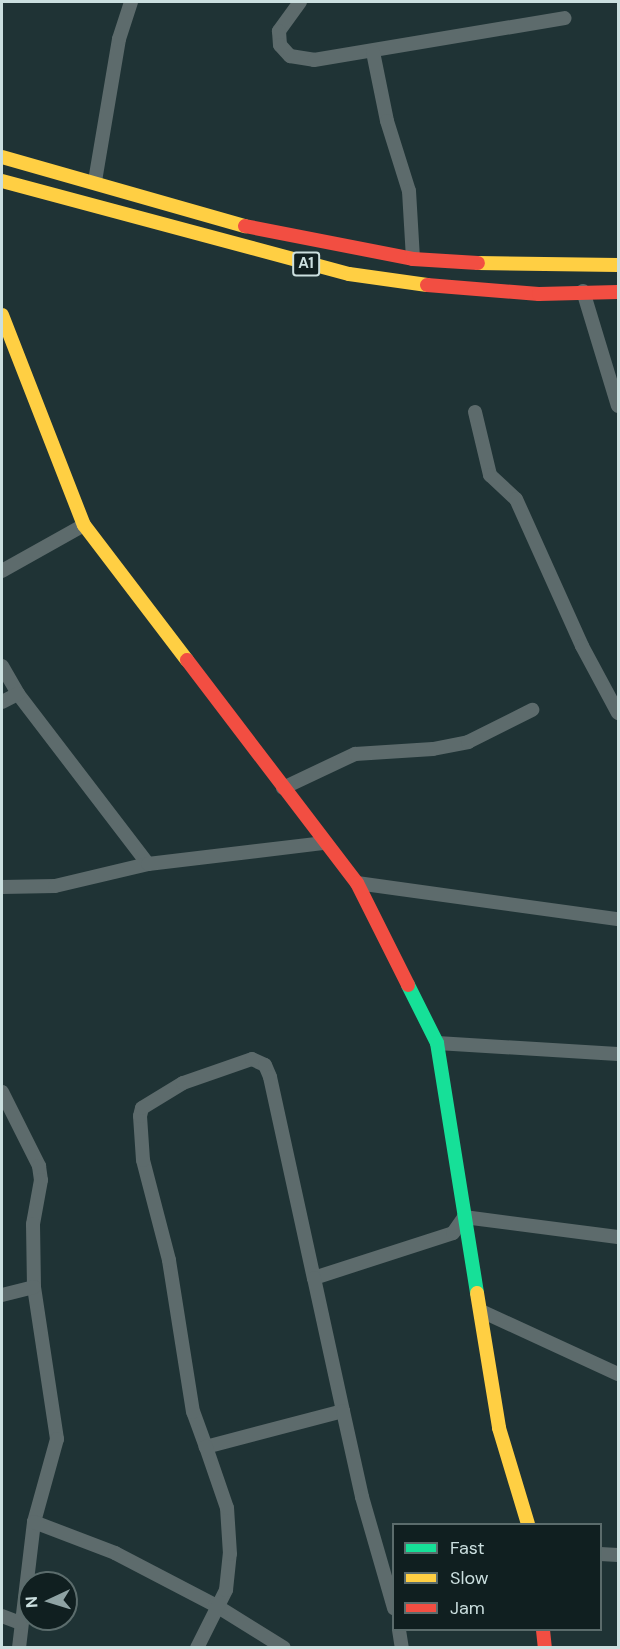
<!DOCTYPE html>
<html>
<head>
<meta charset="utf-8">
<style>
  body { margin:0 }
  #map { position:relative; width:620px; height:1649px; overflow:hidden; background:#1f3335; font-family:"DM Sans",sans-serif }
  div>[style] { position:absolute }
  .street>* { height:14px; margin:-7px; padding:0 7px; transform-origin:7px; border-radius:7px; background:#5d6b6c }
  .fast>* { height:14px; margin:-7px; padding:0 7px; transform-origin:7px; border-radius:7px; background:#16e098 }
  .slow>* { height:14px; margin:-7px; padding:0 7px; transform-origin:7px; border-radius:7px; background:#ffcf43 }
  .jam>* { height:14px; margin:-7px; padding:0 7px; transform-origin:7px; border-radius:7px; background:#f24e42 }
  span { translate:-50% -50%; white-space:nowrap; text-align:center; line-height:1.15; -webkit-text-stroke:4.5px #101f20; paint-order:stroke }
  .shield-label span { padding:2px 4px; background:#101f20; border:2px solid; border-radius:4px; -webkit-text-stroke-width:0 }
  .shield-label { font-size:15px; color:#cbdfdf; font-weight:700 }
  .frame { position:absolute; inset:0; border:3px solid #cbdfdf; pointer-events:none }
  .legend { position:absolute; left:392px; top:1523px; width:210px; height:108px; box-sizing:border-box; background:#101f20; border:2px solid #5b6c6c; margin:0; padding:8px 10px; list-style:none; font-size:18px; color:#cbdfdf }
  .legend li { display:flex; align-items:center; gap:12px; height:30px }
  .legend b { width:30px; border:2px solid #5b6c6c }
  .north { position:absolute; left:18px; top:1571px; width:60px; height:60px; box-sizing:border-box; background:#101f20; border:2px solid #5b6c6c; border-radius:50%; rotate:266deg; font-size:16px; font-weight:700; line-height:24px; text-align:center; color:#cbdfdf }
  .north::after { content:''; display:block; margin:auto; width:21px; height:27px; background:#8fa3a4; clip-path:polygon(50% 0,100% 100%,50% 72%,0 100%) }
</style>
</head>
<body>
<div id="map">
  <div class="street">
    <div style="left:300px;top:2px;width:36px;rotate:126deg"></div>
    <div style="left:279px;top:31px;width:14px;rotate:86deg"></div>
    <div style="left:280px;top:45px;width:15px;rotate:48deg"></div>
    <div style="left:290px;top:56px;width:24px;rotate:9deg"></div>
    <div style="left:314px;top:60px;width:254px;rotate:-9.5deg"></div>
    <div style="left:373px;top:52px;width:70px;rotate:78.5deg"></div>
    <div style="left:387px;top:121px;width:73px;rotate:72.6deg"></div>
    <div style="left:409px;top:191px;width:68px;rotate:86.6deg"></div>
    <div style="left:95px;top:181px;width:144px;rotate:-80.4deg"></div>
    <div style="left:119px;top:39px;width:39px;rotate:-72deg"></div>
    <div style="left:583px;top:291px;width:120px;rotate:73.1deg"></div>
    <div style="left:475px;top:412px;width:65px;rotate:76.6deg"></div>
    <div style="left:490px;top:475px;width:35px;rotate:43deg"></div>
    <div style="left:516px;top:499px;width:161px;rotate:65.8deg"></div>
    <div style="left:582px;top:646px;width:76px;rotate:61.8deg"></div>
    <div style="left:2px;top:571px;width:94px;rotate:-29.3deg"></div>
    <div style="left:2px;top:666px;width:32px;rotate:60deg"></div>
    <div style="left:18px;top:694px;width:214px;rotate:52.6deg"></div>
    <div style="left:2px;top:702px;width:18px;rotate:-27deg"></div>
    <div style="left:283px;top:788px;width:80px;rotate:-25.3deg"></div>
    <div style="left:355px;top:754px;width:78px;rotate:-3.7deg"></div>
    <div style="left:433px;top:749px;width:36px;rotate:-11deg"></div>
    <div style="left:468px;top:742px;width:72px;rotate:-26.6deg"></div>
    <div style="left:357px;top:883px;width:263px;rotate:7.9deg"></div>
    <div style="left:2px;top:887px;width:53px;rotate:-1.1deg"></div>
    <div style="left:55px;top:886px;width:96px;rotate:-13.3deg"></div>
    <div style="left:148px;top:864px;width:178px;rotate:-6.8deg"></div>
    <div style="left:437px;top:1043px;width:181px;rotate:3.5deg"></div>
    <div style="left:2px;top:1092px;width:83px;rotate:63.4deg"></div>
    <div style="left:39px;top:1166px;width:14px;rotate:82deg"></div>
    <div style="left:41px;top:1180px;width:45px;rotate:100.3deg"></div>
    <div style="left:33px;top:1224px;width:63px;rotate:89.1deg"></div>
    <div style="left:34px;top:1287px;width:154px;rotate:81.4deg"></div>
    <div style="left:57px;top:1439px;width:86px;rotate:105.5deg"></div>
    <div style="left:34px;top:1522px;width:127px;rotate:96.8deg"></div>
    <div style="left:314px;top:1278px;width:146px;rotate:-17.9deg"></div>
    <div style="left:453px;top:1233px;width:19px;rotate:-55deg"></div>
    <div style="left:464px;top:1217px;width:155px;rotate:7.4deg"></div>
    <div style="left:2px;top:1295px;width:33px;rotate:-14deg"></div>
    <div style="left:481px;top:1311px;width:151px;rotate:24.7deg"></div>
    <div style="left:343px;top:1411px;width:142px;rotate:165.3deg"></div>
    <div style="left:206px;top:1447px;width:37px;rotate:-110deg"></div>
    <div style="left:193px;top:1412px;width:154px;rotate:-99deg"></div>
    <div style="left:169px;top:1260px;width:103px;rotate:-104.6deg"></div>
    <div style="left:143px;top:1160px;width:44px;rotate:-93.9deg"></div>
    <div style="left:140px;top:1116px;width:8px;rotate:-76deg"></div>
    <div style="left:142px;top:1108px;width:48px;rotate:-31.4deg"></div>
    <div style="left:183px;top:1083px;width:73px;rotate:-19.2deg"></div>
    <div style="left:252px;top:1059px;width:14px;rotate:25deg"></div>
    <div style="left:265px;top:1065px;width:13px;rotate:67deg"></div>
    <div style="left:270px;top:1077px;width:206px;rotate:77.7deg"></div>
    <div style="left:314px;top:1278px;width:136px;rotate:77.7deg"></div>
    <div style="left:343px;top:1411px;width:88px;rotate:77.5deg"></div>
    <div style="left:362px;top:1497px;width:116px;rotate:73.9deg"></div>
    <div style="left:34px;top:1522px;width:87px;rotate:20.9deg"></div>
    <div style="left:115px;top:1553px;width:113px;rotate:27.5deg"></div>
    <div style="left:215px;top:1605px;width:81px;rotate:31.9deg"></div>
    <div style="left:600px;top:1554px;width:18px;rotate:3deg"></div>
    <div style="left:2px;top:1616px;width:19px;rotate:21deg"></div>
    <div style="left:399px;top:1630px;width:18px;rotate:81deg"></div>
    <div style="left:197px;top:1648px;width:65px;rotate:-63.4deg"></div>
    <div style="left:226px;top:1590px;width:36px;rotate:-84deg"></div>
    <div style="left:230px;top:1554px;width:46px;rotate:-93.7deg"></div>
    <div style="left:227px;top:1508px;width:65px;rotate:-109deg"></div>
  </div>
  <div class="fast">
    <div style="left:408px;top:985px;width:65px;rotate:63.4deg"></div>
    <div style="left:437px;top:1043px;width:253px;rotate:80.9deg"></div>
  </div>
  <div class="slow">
    <div style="left:2px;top:157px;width:253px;rotate:15.9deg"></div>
    <div style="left:2px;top:181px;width:359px;rotate:15deg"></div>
    <div style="left:349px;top:274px;width:79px;rotate:8deg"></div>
    <div style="left:478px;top:263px;width:140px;rotate:0.8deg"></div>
    <div style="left:2px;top:315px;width:225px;rotate:68.7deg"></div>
    <div style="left:84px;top:525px;width:170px;rotate:52.7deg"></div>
    <div style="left:477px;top:1293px;width:137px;rotate:80.7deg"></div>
    <div style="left:499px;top:1428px;width:100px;rotate:73.2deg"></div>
  </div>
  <div class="jam">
    <div style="left:245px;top:226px;width:171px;rotate:11.1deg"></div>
    <div style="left:413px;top:259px;width:65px;rotate:3.5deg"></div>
    <div style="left:427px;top:285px;width:112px;rotate:4.6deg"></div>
    <div style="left:539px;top:294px;width:79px;rotate:-1.5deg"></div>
    <div style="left:187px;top:660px;width:280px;rotate:52.7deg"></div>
    <div style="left:357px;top:883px;width:114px;rotate:63.4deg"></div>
    <div style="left:543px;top:1630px;width:18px;rotate:84deg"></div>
  </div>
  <div class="shield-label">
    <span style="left:306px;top:264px">A1</span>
  </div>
  <div class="frame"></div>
  <ul class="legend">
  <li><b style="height:8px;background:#16e098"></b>Fast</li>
  <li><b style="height:8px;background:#ffcf43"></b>Slow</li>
  <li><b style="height:8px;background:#f24e42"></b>Jam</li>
  </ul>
  <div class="north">N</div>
</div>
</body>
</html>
